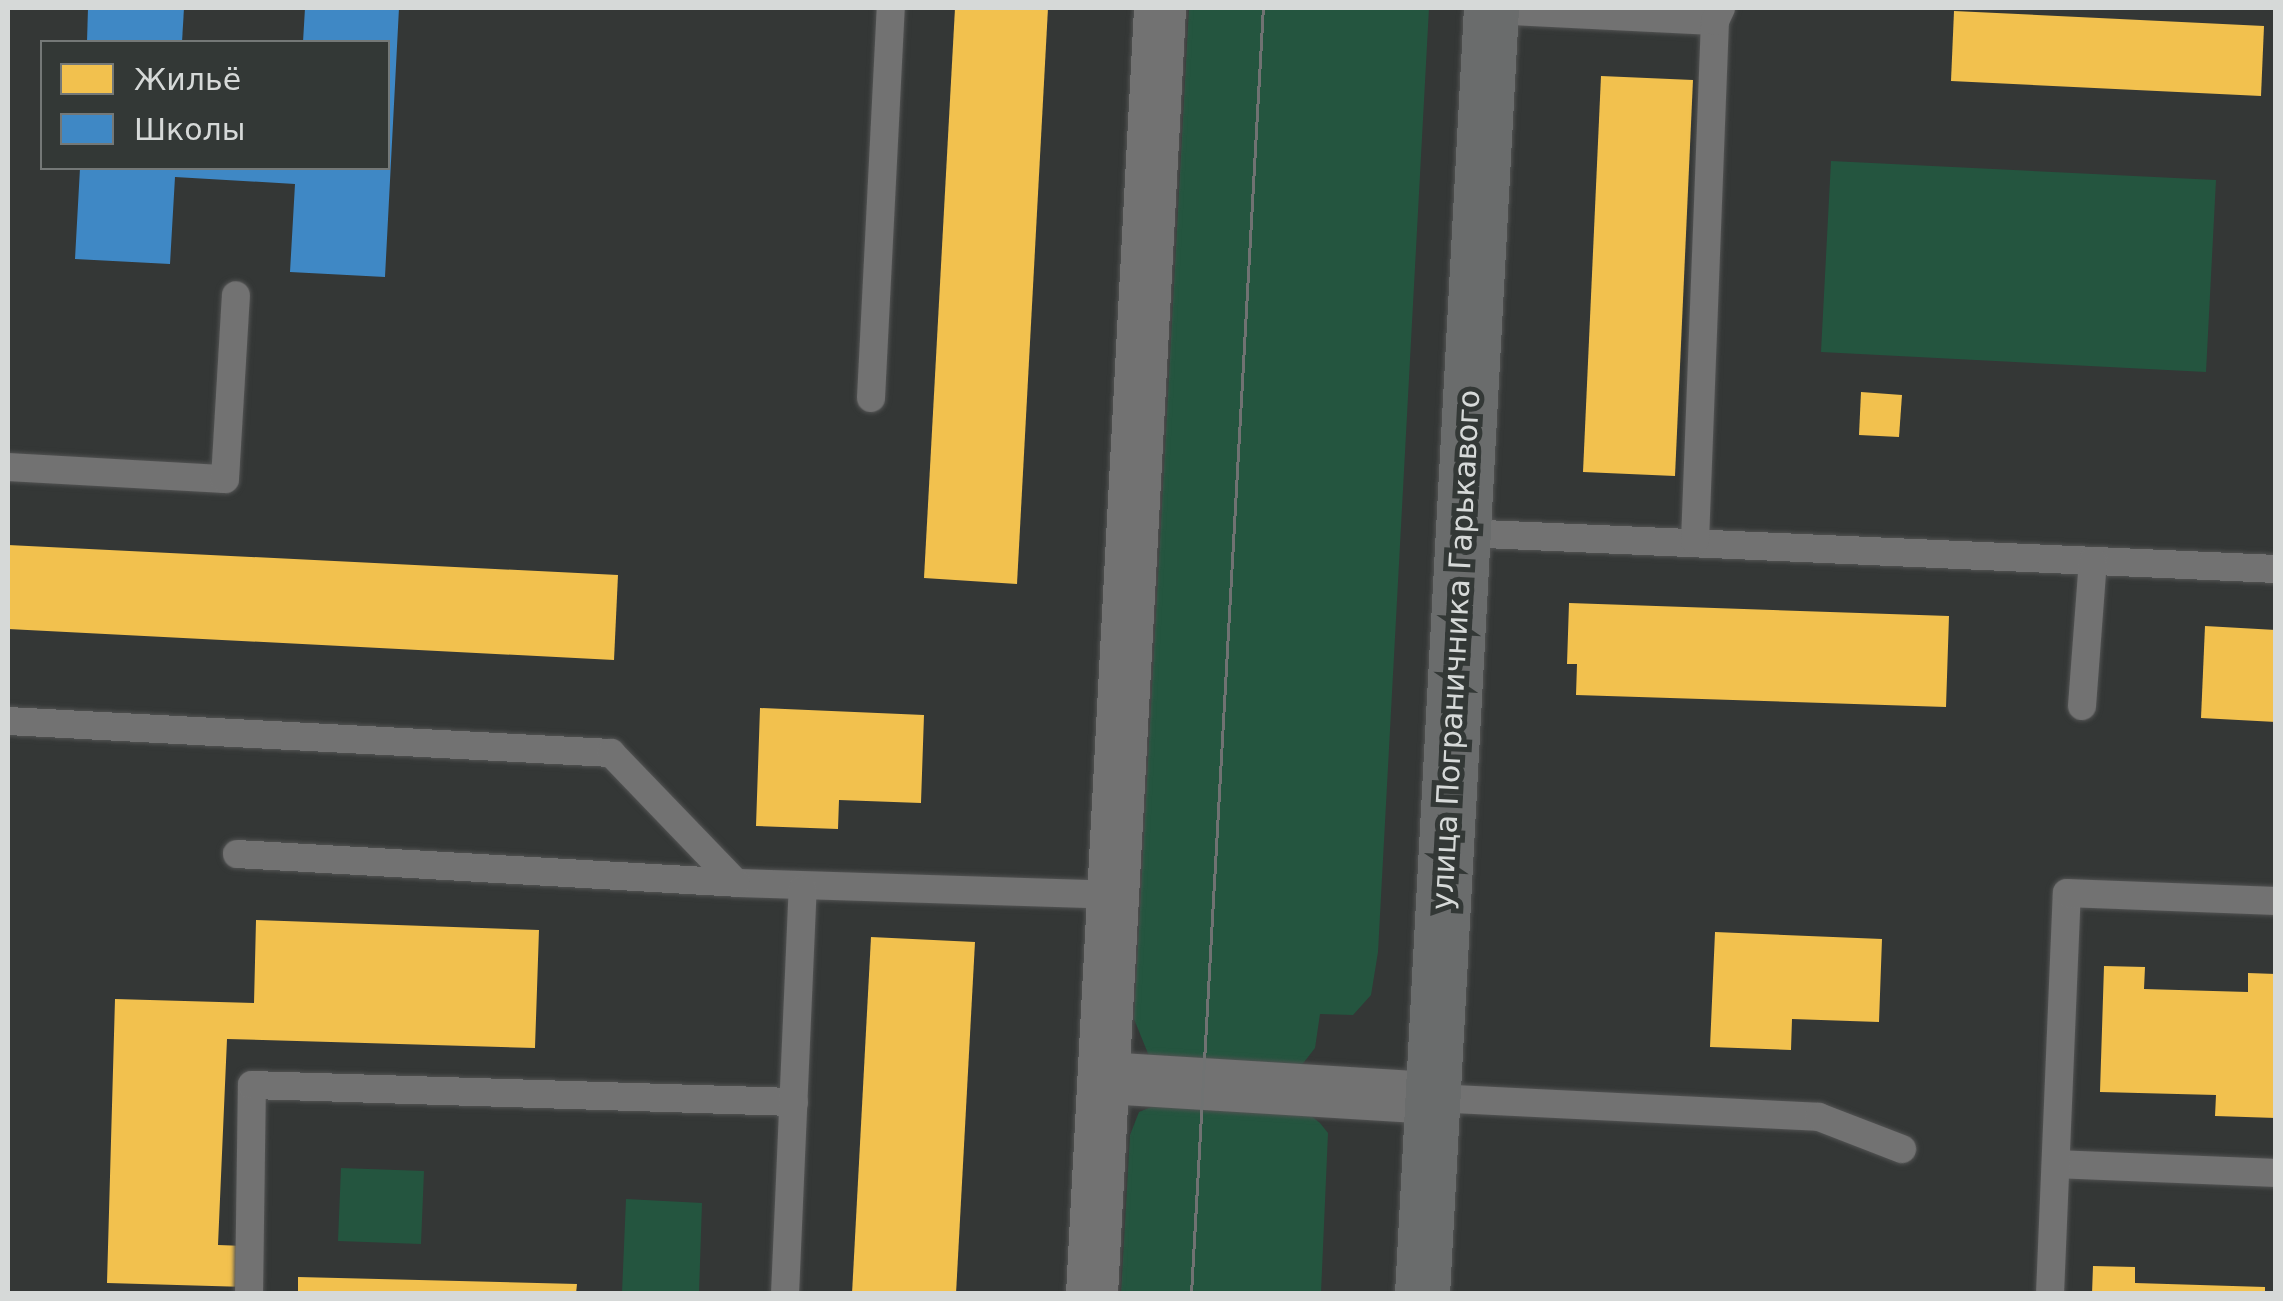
<!DOCTYPE html>
<html>
<head>
<meta charset="utf-8">
<style>
  body { margin:0 }
  #map { position:relative; width:2283px; height:1301px; overflow:hidden; background:#343736; font-family:"DejaVu Sans",sans-serif }
  div>[style] { position:absolute }
  .green>* { inset:0; background:#24553f }
  .homes>* { inset:0; background:#f2c14e }
  .schools>* { inset:0; background:#3f88c5 }
  .roads { filter:drop-shadow(0 0 2px #525353) drop-shadow(0 0 2px #525353) }
  .lane>* { height:28px; margin:-14px; padding:0 14px; transform-origin:14px; border-radius:14px; background:#727272 }
  .street>* { height:52px; margin:-26px; padding:0 26px; transform-origin:26px; border-radius:26px; background:#727272 }
  .secondary>* { height:55px; margin:-27.5px; padding:0 27.5px; transform-origin:27.5px; border-radius:27.5px; background:#6a6c6c }
  .tram>* { height:2.5px; margin:-1.25px; padding:0 1.25px; transform-origin:1.25px; border-radius:1.25px; background:#707272 }
  span { translate:-50% -50%; white-space:nowrap; text-align:center; line-height:1.15; -webkit-text-stroke:10px #333836; paint-order:stroke }
  .street-label { font-size:30px; color:#d6d9d8 }
  .frame { position:absolute; inset:0; border:10px solid #d6d9d8; pointer-events:none }
  .legend { position:absolute; left:40px; top:40px; width:350px; height:130px; box-sizing:border-box; background:#333836; border:2px solid #747877; margin:0; padding:12px 18px; list-style:none; font-size:30px; color:#d6d9d8 }
  .legend li { display:flex; align-items:center; gap:20px; height:50px }
  .legend b { width:50px; border:2px solid #747877 }
</style>
</head>
<body>
<div id="map">
  <div class="green">
    <div style="clip-path:polygon(1189px 8px,1429px 8px,1378px 952px,1371px 995px,1353px 1015px,1320px 1014px,1315px 1048px,1301px 1066px,1149px 1056px,1134px 1019px)"></div>
    <div style="clip-path:polygon(1831px 161px,2216px 180px,2206px 372px,1821px 352px)"></div>
    <div style="clip-path:polygon(1161px 1103px,1305px 1111px,1320px 1123px,1328px 1133px,1321px 1293px,1121px 1294px,1130px 1135px,1139px 1112px)"></div>
    <div style="clip-path:polygon(341px 1168px,424px 1171px,421px 1244px,338px 1241px)"></div>
    <div style="clip-path:polygon(626px 1199px,702px 1203px,699px 1293px,622px 1293px)"></div>
  </div>
  <div class="homes">
    <div style="clip-path:polygon(955px 8px,1048px 8px,1017px 584px,924px 578px)"></div>
    <div style="clip-path:polygon(1954px 11px,2264px 26px,2261px 96px,1951px 81px)"></div>
    <div style="clip-path:polygon(1601px 76px,1693px 80px,1675px 476px,1583px 472px)"></div>
    <div style="clip-path:polygon(1861px 392px,1902px 395px,1899px 437px,1859px 435px)"></div>
    <div style="clip-path:polygon(8px 545px,618px 575px,614px 660px,8px 629px)"></div>
    <div style="clip-path:polygon(1569px 603px,1949px 616px,1946px 707px,1576px 695px,1577px 664px,1567px 664px)"></div>
    <div style="clip-path:polygon(2205px 626px,2276px 630px,2276px 722px,2201px 718px)"></div>
    <div style="clip-path:polygon(760px 708px,924px 715px,921px 803px,839px 800px,838px 829px,756px 826px)"></div>
    <div style="clip-path:polygon(256px 920px,539px 930px,535px 1048px,227px 1039px,218px 1245px,245px 1246px,247px 1287px,107px 1283px,115px 999px,254px 1003px)"></div>
    <div style="clip-path:polygon(1715px 932px,1882px 939px,1879px 1022px,1792px 1019px,1791px 1050px,1710px 1047px)"></div>
    <div style="clip-path:polygon(871px 937px,975px 942px,956px 1294px,852px 1294px)"></div>
    <div style="clip-path:polygon(2104px 966px,2145px 967px,2144px 989px,2248px 992px,2248px 973px,2276px 974px,2276px 1118px,2215px 1116px,2216px 1095px,2100px 1092px)"></div>
    <div style="clip-path:polygon(2093px 1266px,2135px 1267px,2135px 1283px,2265px 1287px,2265px 1294px,2092px 1294px)"></div>
    <div style="clip-path:polygon(298px 1277px,577px 1284px,576px 1294px,298px 1294px)"></div>
  </div>
  <div class="schools">
    <div style="clip-path:polygon(88px 8px,184px 8px,182px 42px,87px 42px)"></div>
    <div style="clip-path:polygon(305px 8px,399px 8px,385px 277px,290px 272px,295px 184px,175px 177px,170px 264px,75px 259px,80px 168px,388px 168px,388px 42px,303px 42px)"></div>
  </div>
  <div class="roads">
    <div class="lane">
      <div style="left:1490px;top:10px;width:225px;rotate:2.8deg"></div>
      <div style="left:871px;top:398px;width:391px;rotate:-87.1deg"></div>
      <div style="left:8px;top:467px;width:217px;rotate:3.2deg"></div>
      <div style="left:225px;top:479px;width:184px;rotate:-86.6deg"></div>
      <div style="left:1462px;top:533px;width:815px;rotate:2.53deg"></div>
      <div style="left:1695px;top:541px;width:520px;rotate:-87.8deg"></div>
      <div style="left:1715px;top:21px;width:14px;rotate:-65deg"></div>
      <div style="left:2082px;top:706px;width:145px;rotate:-85.7deg"></div>
      <div style="left:8px;top:721px;width:604px;rotate:3.04deg"></div>
      <div style="left:611px;top:753px;width:180px;rotate:46.1deg"></div>
      <div style="left:736px;top:883px;width:378px;rotate:1.8deg"></div>
      <div style="left:237px;top:854px;width:500px;rotate:3.3deg"></div>
      <div style="left:1432px;top:1098px;width:387px;rotate:2.8deg"></div>
      <div style="left:1819px;top:1117px;width:89px;rotate:21.1deg"></div>
      <div style="left:2056px;top:1164px;width:220px;rotate:2.3deg"></div>
      <div style="left:249px;top:1294px;width:209px;rotate:-89.2deg"></div>
      <div style="left:252px;top:1085px;width:542px;rotate:1.8deg"></div>
      <div style="left:785px;top:1294px;width:405px;rotate:-87.5deg"></div>
      <div style="left:2050px;top:1294px;width:401px;rotate:-87.6deg"></div>
      <div style="left:2067px;top:893px;width:209px;rotate:2.2deg"></div>
    </div>
    <div class="street">
      <div style="left:1105px;top:1078px;width:328px;rotate:3.5deg"></div>
      <div style="left:1092px;top:1294px;width:1288px;rotate:-86.97deg"></div>
    </div>
    <div class="secondary">
      <div style="left:1422px;top:1294px;width:1288px;rotate:-86.93deg"></div>
    </div>
  </div>
  <div class="tram">
    <div style="left:1191px;top:1294px;width:1288px;rotate:-86.8deg"></div>
  </div>
  <div class="street-label">
    <span style="left:1456px;top:650px;rotate:-87deg">улица Пограничника Гарькавого</span>
  </div>
  <div class="frame"></div>
  <ul class="legend">
  <li><b style="height:28px;background:#f2c14e"></b>Жильё</li>
  <li><b style="height:28px;background:#3f88c5"></b>Школы</li>
  </ul>
</div>
</body>
</html>
